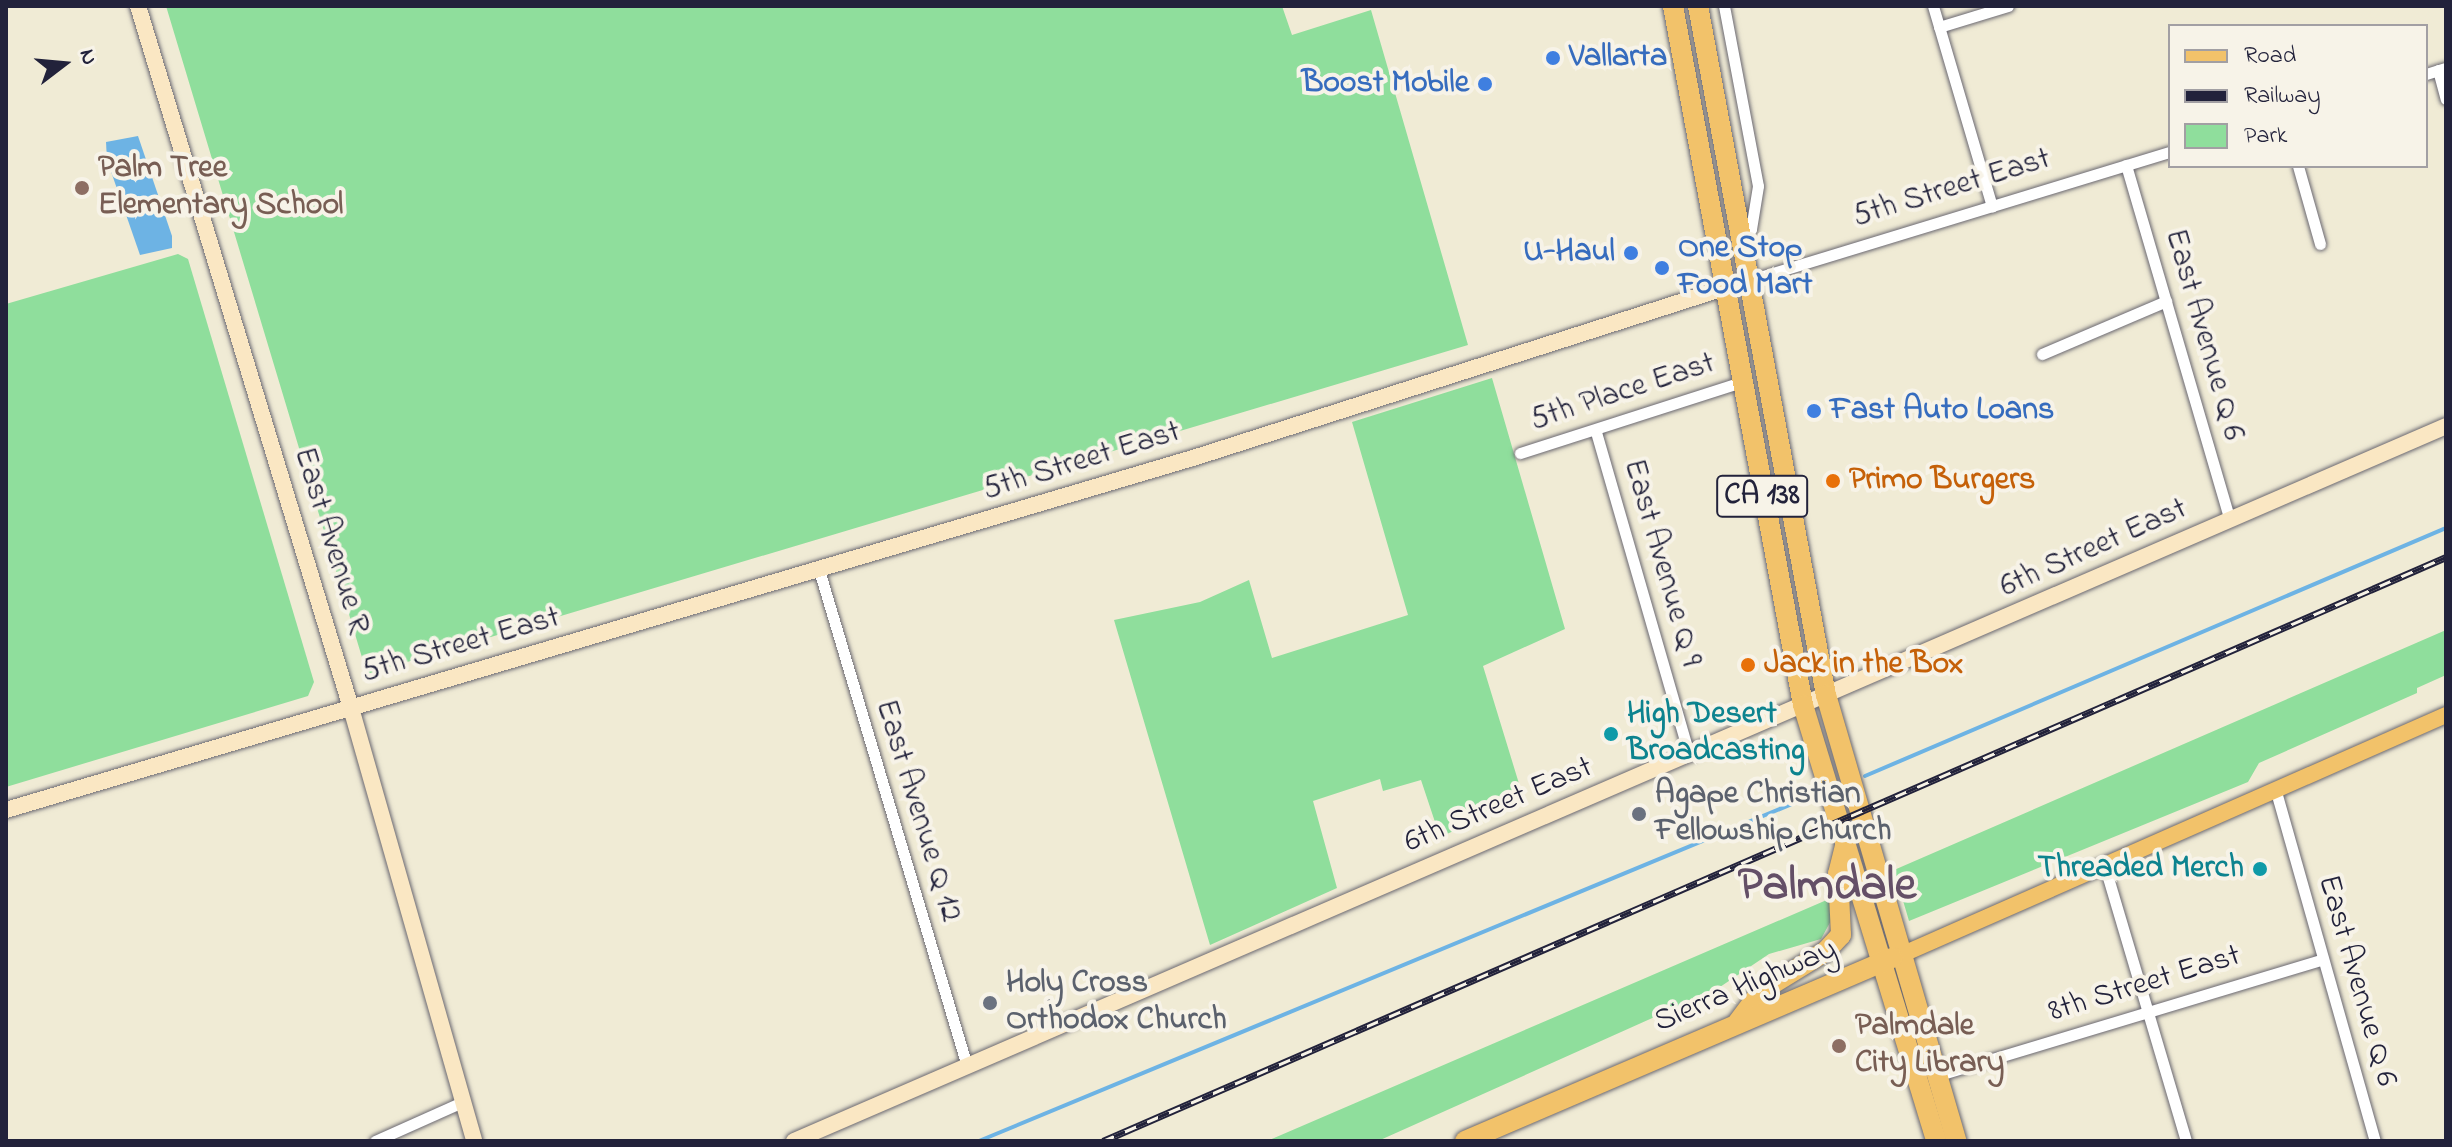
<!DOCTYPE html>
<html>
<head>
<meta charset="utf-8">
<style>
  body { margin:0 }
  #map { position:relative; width:2452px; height:1147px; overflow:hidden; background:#f0ebd5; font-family:"Indie Flower",sans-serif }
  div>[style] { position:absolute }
  .green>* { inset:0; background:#8fde9c }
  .water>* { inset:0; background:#6db3e4 }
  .stream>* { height:4px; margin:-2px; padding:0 2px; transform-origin:2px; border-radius:2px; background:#6db3e4 }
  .roads { filter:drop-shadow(0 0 2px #6a6871) drop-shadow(0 0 2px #6a6871) }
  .street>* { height:11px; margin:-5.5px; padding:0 5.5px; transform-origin:5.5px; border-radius:5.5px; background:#fff }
  .secondary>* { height:16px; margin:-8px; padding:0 8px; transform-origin:8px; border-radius:8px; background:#fae7c3 }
  .primary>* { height:16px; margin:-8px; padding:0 8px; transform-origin:8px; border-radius:8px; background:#f2c26a }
  .highway>* { height:20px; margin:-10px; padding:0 10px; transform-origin:10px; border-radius:10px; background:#f2c26a }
  .rail>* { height:7px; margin-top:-3.5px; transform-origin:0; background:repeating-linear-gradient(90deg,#f7f3e8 0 12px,#22223b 0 24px); box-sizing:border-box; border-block:2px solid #22223b }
  .dots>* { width:22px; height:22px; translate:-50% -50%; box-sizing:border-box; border:4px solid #f7f3e8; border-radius:50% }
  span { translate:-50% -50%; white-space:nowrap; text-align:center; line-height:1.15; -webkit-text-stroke:8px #f7f3e8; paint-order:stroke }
  .shield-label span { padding:2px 6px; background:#f7f3e8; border:2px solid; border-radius:6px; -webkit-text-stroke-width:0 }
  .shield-label { font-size:30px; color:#22223b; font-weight:700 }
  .shop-label { font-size:32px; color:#366cbe; font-weight:700 }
  .left { translate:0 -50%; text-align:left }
  .right { translate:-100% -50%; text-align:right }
  .education-label { font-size:32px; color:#785e54; font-weight:700 }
  .street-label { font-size:32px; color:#22223b }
  .food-label { font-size:32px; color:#c56008; font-weight:700 }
  .culture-label { font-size:32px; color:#0d838f; font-weight:700 }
  .worship-label { font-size:32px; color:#5b616d; font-weight:700 }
  .town-label { font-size:48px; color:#644f67; font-weight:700 }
  .frame { position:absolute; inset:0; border:8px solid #22223b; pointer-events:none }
  .legend { position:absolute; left:2168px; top:24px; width:260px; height:144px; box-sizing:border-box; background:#f7f3e8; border:2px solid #a29fa3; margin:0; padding:10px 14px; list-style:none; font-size:24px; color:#22223b }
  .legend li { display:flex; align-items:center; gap:16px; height:40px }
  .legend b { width:40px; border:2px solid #a29fa3 }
  .north { position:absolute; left:24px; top:24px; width:80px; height:80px; -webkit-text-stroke:6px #f7f3e8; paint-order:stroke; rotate:74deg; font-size:22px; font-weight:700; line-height:32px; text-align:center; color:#22223b }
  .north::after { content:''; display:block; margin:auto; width:28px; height:36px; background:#22223b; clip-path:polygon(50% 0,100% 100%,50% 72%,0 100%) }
</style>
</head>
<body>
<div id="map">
  <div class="green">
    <div style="clip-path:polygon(166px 6px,1282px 6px,1292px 35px,1371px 10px,1468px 345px,367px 674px)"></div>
    <div style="clip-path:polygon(178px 254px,188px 259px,314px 682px,308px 696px,6px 787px,6px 304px)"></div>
    <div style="clip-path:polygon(1492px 378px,1565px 629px,1483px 666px,1524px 800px,1440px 837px,1421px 780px,1383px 791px,1380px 779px,1313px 801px,1337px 888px,1210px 945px,1114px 620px,1200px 602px,1249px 580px,1272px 658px,1408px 615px,1352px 422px)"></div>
    <div style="clip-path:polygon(2446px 630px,2446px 675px,2417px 688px,2417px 693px,2259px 763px,2248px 782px,1909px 921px,1894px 870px)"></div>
    <div style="clip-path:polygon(1829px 899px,1833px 917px,1821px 939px,1769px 954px,1717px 989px,1378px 1141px,1267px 1141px)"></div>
  </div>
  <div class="water">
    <div style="clip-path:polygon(138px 136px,172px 236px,172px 248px,140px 255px,107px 160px,106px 142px)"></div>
  </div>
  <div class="stream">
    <div style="left:1865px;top:776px;width:632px;rotate:-23.12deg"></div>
    <div style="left:979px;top:1141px;width:901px;rotate:-22.52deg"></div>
  </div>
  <div class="roads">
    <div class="street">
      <div style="left:1724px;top:6px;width:183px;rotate:79.3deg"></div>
      <div style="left:1758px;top:186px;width:44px;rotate:99.2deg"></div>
      <div style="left:1751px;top:229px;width:15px;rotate:152deg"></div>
      <div style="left:1933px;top:6px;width:209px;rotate:73.6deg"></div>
      <div style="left:1939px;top:27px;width:72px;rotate:-16.9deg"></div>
      <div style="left:2438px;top:70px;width:30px;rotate:75deg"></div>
      <div style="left:2426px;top:74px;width:21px;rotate:-17deg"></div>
      <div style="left:2126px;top:165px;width:370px;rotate:73.7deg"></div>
      <div style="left:2298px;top:166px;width:81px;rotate:74.2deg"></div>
      <div style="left:1747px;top:281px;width:442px;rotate:-17deg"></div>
      <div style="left:2042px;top:354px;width:135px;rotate:-23.1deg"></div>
      <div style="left:1596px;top:432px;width:336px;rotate:73.9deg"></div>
      <div style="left:1520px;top:453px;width:232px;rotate:-17.8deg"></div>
      <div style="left:819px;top:570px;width:518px;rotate:73.39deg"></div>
      <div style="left:2275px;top:788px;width:367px;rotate:74.2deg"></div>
      <div style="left:2104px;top:864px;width:289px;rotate:73.5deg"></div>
      <div style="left:1936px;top:1076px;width:404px;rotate:-16.8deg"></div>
      <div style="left:375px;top:1141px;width:95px;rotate:-24.1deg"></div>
    </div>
    <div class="secondary">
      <div style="left:138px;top:6px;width:734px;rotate:73.12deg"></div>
      <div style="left:351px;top:708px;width:450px;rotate:74.1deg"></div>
      <div style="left:6px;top:810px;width:1238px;rotate:-16.52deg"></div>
      <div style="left:1193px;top:458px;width:581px;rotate:-17.75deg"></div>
      <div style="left:794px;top:1141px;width:1800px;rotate:-23.4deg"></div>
    </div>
    <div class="primary">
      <div style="left:1901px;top:955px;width:596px;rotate:-23.77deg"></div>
    </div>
    <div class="highway">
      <div style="left:1673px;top:6px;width:711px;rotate:79.46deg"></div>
      <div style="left:1803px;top:705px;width:456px;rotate:73deg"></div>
      <div style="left:1698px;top:6px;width:701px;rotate:79.48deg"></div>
      <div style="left:1826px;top:695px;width:465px;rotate:73.7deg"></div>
      <div style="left:1738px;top:1022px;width:39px;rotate:-53deg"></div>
      <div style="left:1761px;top:991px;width:76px;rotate:-31.6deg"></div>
      <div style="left:1826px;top:951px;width:22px;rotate:-47deg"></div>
      <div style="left:1841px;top:935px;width:61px;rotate:-92.8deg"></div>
      <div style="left:1838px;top:874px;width:30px;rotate:-76deg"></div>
      <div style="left:1465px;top:1141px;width:465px;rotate:-23.2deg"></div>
    </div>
  </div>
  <div class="rail">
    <div style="left:1103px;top:1141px;width:1464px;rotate:-23.5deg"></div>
  </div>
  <div class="dots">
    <div style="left:1553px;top:58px;background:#3f7fe0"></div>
    <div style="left:1485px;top:84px;background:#3f7fe0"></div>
    <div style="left:82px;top:188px;background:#8d6e63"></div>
    <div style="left:1631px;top:253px;background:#3f7fe0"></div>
    <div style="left:1662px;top:268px;background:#3f7fe0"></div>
    <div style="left:1814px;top:411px;background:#3f7fe0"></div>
    <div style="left:1833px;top:481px;background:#e8710a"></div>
    <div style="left:1748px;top:665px;background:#e8710a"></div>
    <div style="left:1611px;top:734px;background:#0f9aa8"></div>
    <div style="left:1639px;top:814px;background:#6b7280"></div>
    <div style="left:2260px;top:869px;background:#0f9aa8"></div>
    <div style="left:990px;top:1003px;background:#6b7280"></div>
    <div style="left:1839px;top:1046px;background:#8d6e63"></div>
  </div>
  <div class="shield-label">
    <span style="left:1762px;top:496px">CA 138</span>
  </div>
  <div class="shop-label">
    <span class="left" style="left:1569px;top:58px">Vallarta</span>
    <span class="right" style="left:1469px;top:84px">Boost Mobile</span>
    <span class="left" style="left:1678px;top:268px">One Stop<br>Food Mart</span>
    <span class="right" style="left:1615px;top:253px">U-Haul</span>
    <span class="left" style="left:1830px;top:411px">Fast Auto Loans</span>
  </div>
  <div class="education-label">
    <span class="left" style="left:98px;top:188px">Palm Tree<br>Elementary School</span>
    <span class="left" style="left:1855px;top:1046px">Palmdale<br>City Library</span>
  </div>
  <div class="street-label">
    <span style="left:1952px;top:189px;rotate:-17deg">5th Street East</span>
    <span style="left:2203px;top:335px;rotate:74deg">East Avenue Q 6</span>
    <span style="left:1623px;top:393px;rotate:-18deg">5th Place East</span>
    <span style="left:1082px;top:462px;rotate:-17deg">5th Street East</span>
    <span style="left:330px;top:541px;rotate:73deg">East Avenue R</span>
    <span style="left:2094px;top:549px;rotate:-24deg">6th Street East</span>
    <span style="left:1661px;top:563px;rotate:74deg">East Avenue Q 9</span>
    <span style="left:461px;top:646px;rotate:-16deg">5th Street East</span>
    <span style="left:1499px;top:806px;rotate:-23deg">6th Street East</span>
    <span style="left:917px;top:811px;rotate:73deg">East Avenue Q 12</span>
    <span style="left:2356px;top:981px;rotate:74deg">East Avenue Q 6</span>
    <span style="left:2145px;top:985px;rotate:-17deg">8th Street East</span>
    <span style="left:1746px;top:987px;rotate:-23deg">Sierra Highway</span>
  </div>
  <div class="food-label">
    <span class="left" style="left:1849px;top:481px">Primo Burgers</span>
    <span class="left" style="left:1764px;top:665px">Jack in the Box</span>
  </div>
  <div class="culture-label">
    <span class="left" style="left:1627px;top:734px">High Desert<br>Broadcasting</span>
    <span class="right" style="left:2244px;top:869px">Threaded Merch</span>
  </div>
  <div class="worship-label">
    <span class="left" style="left:1655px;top:814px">Agape Christian<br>Fellowship Church</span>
    <span class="left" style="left:1006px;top:1003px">Holy Cross<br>Orthodox Church</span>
  </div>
  <div class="town-label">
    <span style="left:1827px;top:887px">Palmdale</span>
  </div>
  <div class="frame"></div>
  <ul class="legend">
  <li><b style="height:10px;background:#f2c26a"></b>Road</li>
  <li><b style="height:10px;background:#22223b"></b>Railway</li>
  <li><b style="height:22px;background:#8fde9c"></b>Park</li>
  </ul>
  <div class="north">N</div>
</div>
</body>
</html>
